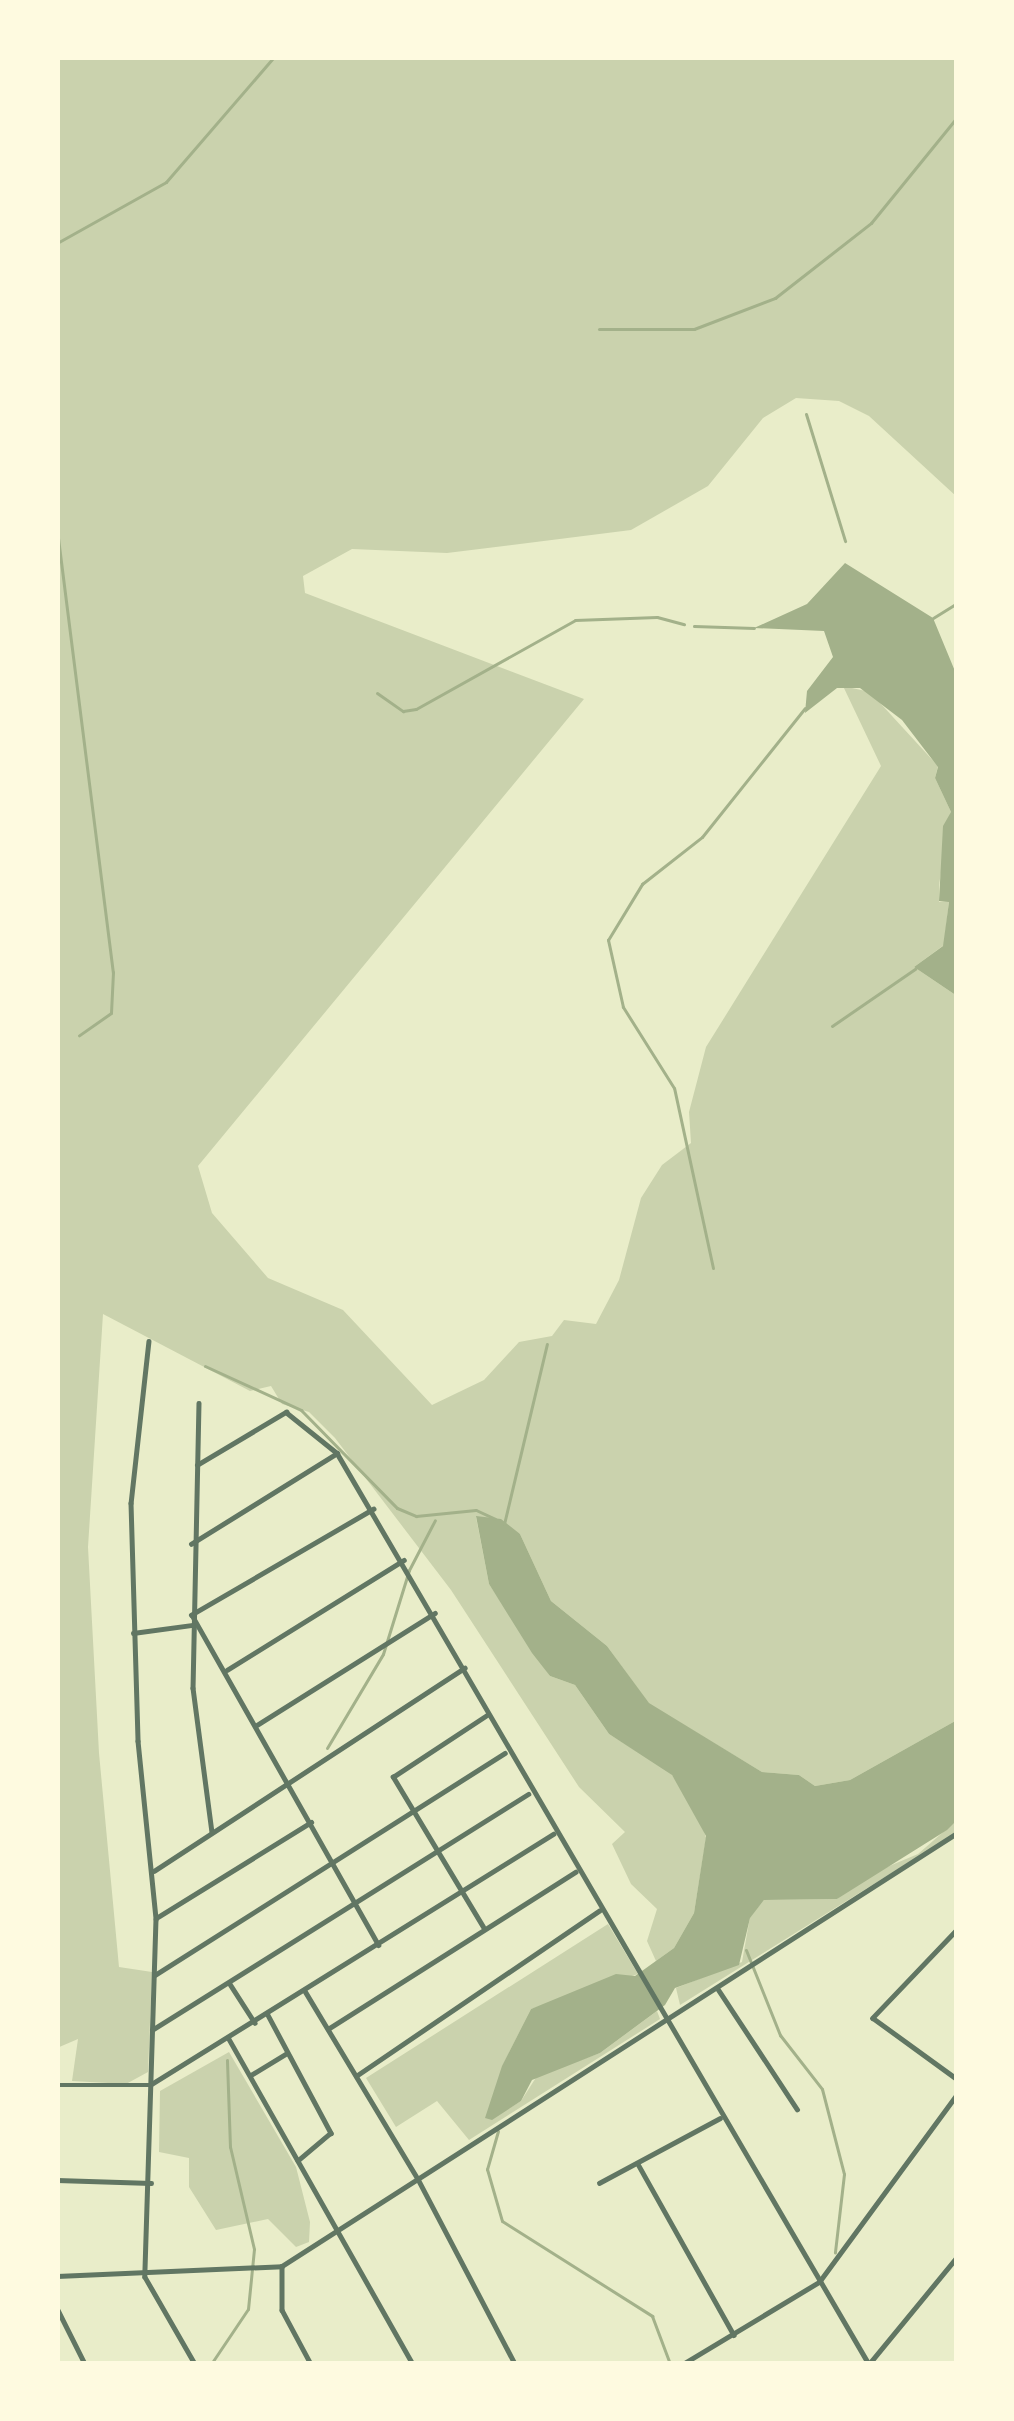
<!DOCTYPE html>
<html>
<head>
<meta charset="utf-8">
<style>
  body { margin:0 }
  #map { position:relative; width:1014px; height:2421px; overflow:hidden; background:#e9edc9; font-family:"Asap Condensed",sans-serif }
  div>[style] { position:absolute }
  .green>* { inset:0; background:#cad2ad }
  .water>* { inset:0; background:#a3b18a }
  .stream>* { height:3px; margin:-1.5px; padding:0 1.5px; transform-origin:1.5px; border-radius:1.5px; background:#a3b18a }
  .minor>* { height:4.5px; margin:-2.25px; padding:0 2.25px; transform-origin:2.25px; border-radius:2.25px; background:#617663 }
  span { translate:-50% -50%; white-space:nowrap; text-align:center; line-height:1.15; -webkit-text-stroke:12px #fefae0; paint-order:stroke }
  .frame { position:absolute; inset:0; border:60px solid #fefae0; pointer-events:none }
</style>
</head>
<body>
<div id="map">
  <div class="green">
    <div style="clip-path:polygon(57px 57px,957px 57px,957px 497px,869px 416px,839px 401px,796px 398px,763px 418px,708px 486px,631px 530px,447px 553px,352px 549px,303px 576px,305px 593px,584px 699px,198px 1166px,212px 1213px,268px 1278px,343px 1310px,432px 1405px,484px 1380px,519px 1342px,552px 1336px,564px 1320px,596px 1324px,619px 1280px,641px 1198px,662px 1165px,691px 1143px,689px 1112px,706px 1047px,881px 766px,843px 686px,870px 692px,938px 766px,935px 778px,951px 812px,939px 885px,939px 902px,949px 901px,944px 945px,914px 967px,957px 996px,957px 1720px,850px 1780px,815px 1786px,799px 1775px,762px 1772px,649px 1704px,607px 1646px,551px 1601px,520px 1534px,476px 1517px,489px 1584px,550px 1676px,575px 1685px,609px 1734px,670px 1772px,700px 1816px,706px 1838px,694px 1913px,674px 1948px,656px 1961px,647px 1941px,657px 1909px,631px 1884px,612px 1844px,625px 1832px,579px 1787px,451px 1590px,335px 1438px,309px 1412px,282px 1404px,271px 1386px,250px 1391px,103px 1314px,88px 1547px,99px 1753px,119px 1967px,152px 1972px,148px 2072px,126px 2084px,72px 2081px,78px 2039px,57px 2048px)"></div>
    <div style="clip-path:polygon(957px 1820px,957px 1832px,680px 2005px,676px 1988px,742px 1962px,750px 1917px,764px 1900px,837px 1899px,863px 1877px,918px 1854px)"></div>
    <div style="clip-path:polygon(608px 1924px,638px 1974px,531px 2009px,503px 2065px,498px 2115px,521px 2101px,537px 2076px,600px 2053px,657px 2011px,660px 2019px,469px 2140px,437px 2101px,396px 2127px,366px 2078px)"></div>
    <div style="clip-path:polygon(229px 2052px,296px 2167px,310px 2222px,309px 2242px,296px 2247px,268px 2219px,216px 2230px,189px 2187px,189px 2158px,159px 2152px,160px 2091px)"></div>
  </div>
  <div class="water">
    <div style="clip-path:polygon(845px 563px,933px 618px,957px 676px,957px 996px,914px 967px,943px 946px,949px 902px,939px 901px,943px 826px,951px 812px,935px 778px,938px 767px,902px 720px,860px 688px,837px 688px,805px 713px,807px 691px,833px 657px,824px 631px,754px 628px,807px 604px)"></div>
    <div style="clip-path:polygon(476px 1516px,501px 1519px,520px 1534px,551px 1601px,607px 1646px,649px 1703px,762px 1772px,799px 1775px,815px 1786px,850px 1780px,957px 1720px,957px 1820px,947px 1830px,837px 1899px,764px 1900px,750px 1918px,739px 1965px,675px 1988px,665px 2005px,600px 2053px,532px 2080px,521px 2101px,492px 2120px,485px 2118px,502px 2066px,531px 2009px,616px 1974px,635px 1976px,674px 1948px,694px 1913px,706px 1836px,672px 1775px,609px 1734px,575px 1685px,550px 1676px,532px 1653px,489px 1584px)"></div>
  </div>
  <div class="stream">
    <div style="left:57px;top:243px;width:125px;rotate:-29.2deg"></div>
    <div style="left:166px;top:182px;width:165px;rotate:-49.2deg"></div>
    <div style="left:599px;top:329px;width:95px"></div>
    <div style="left:694px;top:329px;width:87px;rotate:-20.9deg"></div>
    <div style="left:775px;top:298px;width:122px;rotate:-38deg"></div>
    <div style="left:871px;top:223px;width:136px;rotate:-50.9deg"></div>
    <div style="left:806px;top:414px;width:133px;rotate:72.9deg"></div>
    <div style="left:57px;top:530px;width:446px;rotate:82.8deg"></div>
    <div style="left:113px;top:972px;width:41px;rotate:92.8deg"></div>
    <div style="left:111px;top:1013px;width:39px;rotate:145deg"></div>
    <div style="left:933px;top:618px;width:28px;rotate:-32deg"></div>
    <div style="left:694px;top:626px;width:60px;rotate:1.9deg"></div>
    <div style="left:377px;top:693px;width:32px;rotate:35deg"></div>
    <div style="left:403px;top:711px;width:13px;rotate:-9deg"></div>
    <div style="left:416px;top:709px;width:182px;rotate:-29.2deg"></div>
    <div style="left:575px;top:620px;width:82px;rotate:-2.1deg"></div>
    <div style="left:657px;top:617px;width:28px;rotate:15deg"></div>
    <div style="left:832px;top:1026px;width:101px;rotate:-34.5deg"></div>
    <div style="left:713px;top:1268px;width:184px;rotate:-102.2deg"></div>
    <div style="left:674px;top:1088px;width:96px;rotate:-122.2deg"></div>
    <div style="left:623px;top:1007px;width:69px;rotate:-102.6deg"></div>
    <div style="left:608px;top:940px;width:66px;rotate:-58.7deg"></div>
    <div style="left:642px;top:884px;width:76px;rotate:-38.1deg"></div>
    <div style="left:702px;top:837px;width:165px;rotate:-51.4deg"></div>
    <div style="left:205px;top:1366px;width:106px;rotate:24.6deg"></div>
    <div style="left:301px;top:1410px;width:137px;rotate:45.6deg"></div>
    <div style="left:397px;top:1508px;width:21px;rotate:23deg"></div>
    <div style="left:416px;top:1516px;width:60px;rotate:-5.7deg"></div>
    <div style="left:476px;top:1510px;width:21px;rotate:25deg"></div>
    <div style="left:504px;top:1524px;width:185px;rotate:-76.6deg"></div>
    <div style="left:327px;top:1748px;width:109px;rotate:-59.2deg"></div>
    <div style="left:383px;top:1654px;width:88px;rotate:-72.8deg"></div>
    <div style="left:409px;top:1570px;width:56px;rotate:-62.5deg"></div>
    <div style="left:746px;top:1950px;width:92px;rotate:68.2deg"></div>
    <div style="left:780px;top:2035px;width:68px;rotate:52.1deg"></div>
    <div style="left:822px;top:2089px;width:88px;rotate:75.5deg"></div>
    <div style="left:844px;top:2174px;width:79px;rotate:96.6deg"></div>
    <div style="left:498px;top:2131px;width:40px;rotate:106deg"></div>
    <div style="left:487px;top:2169px;width:54px;rotate:73.9deg"></div>
    <div style="left:502px;top:2221px;width:178px;rotate:32.3deg"></div>
    <div style="left:652px;top:2316px;width:51px;rotate:69.4deg"></div>
    <div style="left:211px;top:2364px;width:66px;rotate:-56.1deg"></div>
    <div style="left:248px;top:2309px;width:60px;rotate:-84.3deg"></div>
    <div style="left:254px;top:2249px;width:105px;rotate:-103.2deg"></div>
    <div style="left:230px;top:2147px;width:87px;rotate:-92deg"></div>
  </div>
  <div class="minor">
    <div style="left:149px;top:1341px;width:163px;rotate:96.3deg"></div>
    <div style="left:131px;top:1503px;width:238px;rotate:88.3deg"></div>
    <div style="left:138px;top:1741px;width:179px;rotate:84.2deg"></div>
    <div style="left:156px;top:1919px;width:358px;rotate:91.8deg"></div>
    <div style="left:145px;top:2277px;width:100px;rotate:60.1deg"></div>
    <div style="left:199px;top:1403px;width:285px;rotate:91.2deg"></div>
    <div style="left:193px;top:1688px;width:145px;rotate:82.5deg"></div>
    <div style="left:197px;top:1465px;width:104px;rotate:-30.8deg"></div>
    <div style="left:286px;top:1412px;width:65px;rotate:38.8deg"></div>
    <div style="left:337px;top:1453px;width:1055px;rotate:59.72deg"></div>
    <div style="left:374px;top:1509px;width:211px;rotate:149.8deg"></div>
    <div style="left:192px;top:1615px;width:379px;rotate:60.5deg"></div>
    <div style="left:191px;top:1544px;width:172px;rotate:-31.9deg"></div>
    <div style="left:133px;top:1633px;width:60px;rotate:-7.7deg"></div>
    <div style="left:227px;top:1670px;width:208px;rotate:-31.9deg"></div>
    <div style="left:257px;top:1725px;width:210px;rotate:-32.2deg"></div>
    <div style="left:154px;top:1871px;width:371px;rotate:-33.2deg"></div>
    <div style="left:158px;top:1917px;width:180px;rotate:-31.8deg"></div>
    <div style="left:483px;top:1927px;width:175px;rotate:-121deg"></div>
    <div style="left:393px;top:1777px;width:113px;rotate:-33.4deg"></div>
    <div style="left:957px;top:1930px;width:122px;rotate:133.7deg"></div>
    <div style="left:873px;top:2018px;width:104px;rotate:36deg"></div>
    <div style="left:155px;top:1975px;width:414px;rotate:-32.4deg"></div>
    <div style="left:230px;top:1984px;width:46px;rotate:57.3deg"></div>
    <div style="left:718px;top:1989px;width:144px;rotate:56.6deg"></div>
    <div style="left:305px;top:1991px;width:219px;rotate:59deg"></div>
    <div style="left:418px;top:2179px;width:209px;rotate:62.3deg"></div>
    <div style="left:268px;top:2015px;width:134px;rotate:61.9deg"></div>
    <div style="left:331px;top:2133px;width:43px;rotate:139.7deg"></div>
    <div style="left:328px;top:2029px;width:293px;rotate:-32.4deg"></div>
    <div style="left:152px;top:2030px;width:444px;rotate:-32.1deg"></div>
    <div style="left:229px;top:2039px;width:373px;rotate:60.5deg"></div>
    <div style="left:251px;top:2075px;width:42px;rotate:-31.4deg"></div>
    <div style="left:356px;top:2076px;width:294px;rotate:-34.2deg"></div>
    <div style="left:57px;top:2085px;width:93px"></div>
    <div style="left:150px;top:2085px;width:475px;rotate:-31.9deg"></div>
    <div style="left:638px;top:2164px;width:196px;rotate:60.7deg"></div>
    <div style="left:57px;top:2180px;width:94px;rotate:1.8deg"></div>
    <div style="left:599px;top:2183px;width:137px;rotate:-28.2deg"></div>
    <div style="left:282px;top:2266px;width:44px;rotate:90deg"></div>
    <div style="left:282px;top:2310px;width:61px;rotate:61.8deg"></div>
    <div style="left:57px;top:2276px;width:225px;rotate:-2.5deg"></div>
    <div style="left:282px;top:2266px;width:802px;rotate:-32.68deg"></div>
    <div style="left:57px;top:2308px;width:63px;rotate:63.4deg"></div>
    <div style="left:683px;top:2364px;width:159px;rotate:-31.1deg"></div>
    <div style="left:819px;top:2282px;width:233px;rotate:-53.7deg"></div>
    <div style="left:869px;top:2364px;width:139px;rotate:-50.6deg"></div>
  </div>
  <div class="frame"></div>
</div>
</body>
</html>
